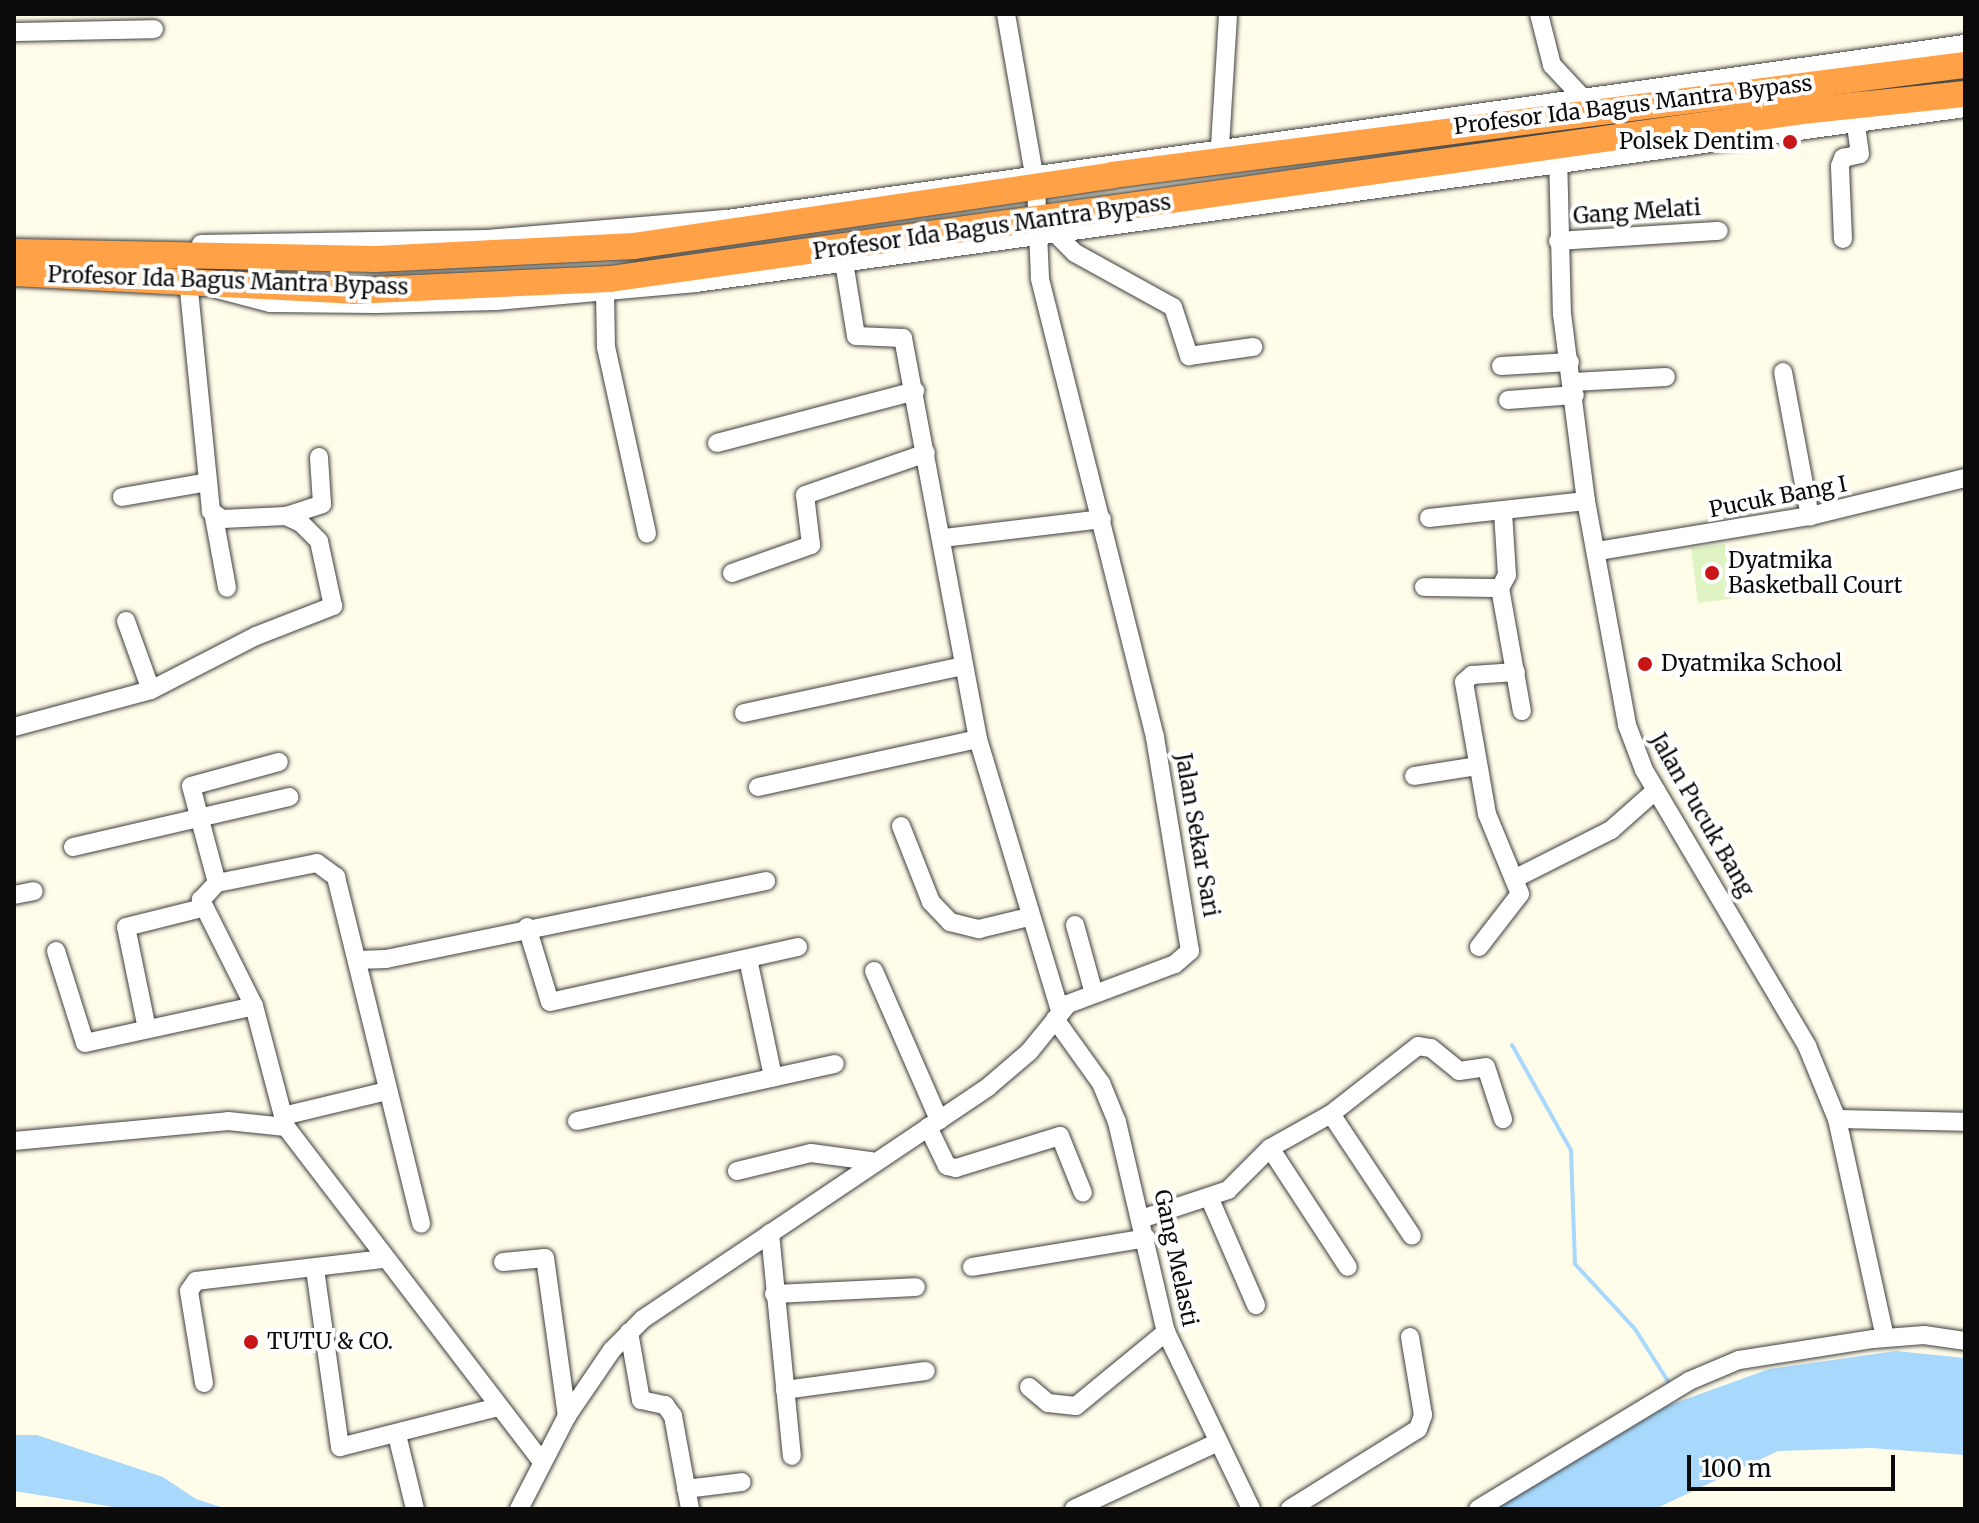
<!DOCTYPE html>
<html>
<head>
<meta charset="utf-8">
<style>
  body { margin:0 }
  #map { position:relative; width:1979px; height:1523px; overflow:hidden; background:#fffce9; font-family:Merriweather,serif }
  div>[style] { position:absolute }
  .pitch>* { inset:0; background:#e0f3c2 }
  .water>* { inset:0; background:#a8d9fc }
  .stream>* { height:4px; margin:-2px; padding:0 2px; transform-origin:2px; border-radius:2px; background:#a8d9fc }
  .roads { filter:drop-shadow(0 0 2px #3e3e3e) drop-shadow(0 0 2px #3e3e3e) }
  .minor>* { height:18px; margin:-9px; padding:0 9px; transform-origin:9px; border-radius:9px; background:#fff }
  .highway>* { height:26px; margin:-13px; padding:0 13px; transform-origin:13px; border-radius:13px; background:#ffa247 }
  .dots>* { width:22px; height:22px; translate:-50% -50%; box-sizing:border-box; border:4px solid #fff; border-radius:50% }
  span { translate:-50% -50%; white-space:nowrap; text-align:center; line-height:1.15; -webkit-text-stroke:8px #fff; paint-order:stroke }
  .street-label { font-size:22px; color:#0b0b0b }
  .poi-label { font-size:22px; color:#0b0b0b }
  .right { translate:-100% -50%; text-align:right }
  .left { translate:0 -50%; text-align:left }
  .frame { position:absolute; inset:0; border:16px solid #0b0b0b; pointer-events:none }
  .scale { position:absolute; left:1687px; top:1455px; width:208px; height:36px; box-sizing:border-box; border:4px solid #0b0b0b; border-top:0; padding-left:10px; font-size:24px; line-height:28px; white-space:nowrap; color:#0b0b0b; -webkit-text-stroke:6px #fff; paint-order:stroke }
</style>
</head>
<body>
<div id="map">
  <div class="pitch">
    <div style="clip-path:polygon(1725px 544px,1732px 599px,1698px 603px,1691px 548px)"></div>
  </div>
  <div class="water">
    <div style="clip-path:polygon(1896px 1351px,1965px 1358px,1965px 1455px,1871px 1448px,1778px 1451px,1655px 1509px,1495px 1509px,1667px 1406px,1769px 1369px)"></div>
    <div style="clip-path:polygon(14px 1435px,37px 1435px,163px 1477px,196px 1499px,227px 1509px,126px 1509px,14px 1491px)"></div>
  </div>
  <div class="stream">
    <div style="left:1512px;top:1045px;width:120px;rotate:60.7deg"></div>
    <div style="left:1571px;top:1150px;width:114px;rotate:88deg"></div>
    <div style="left:1575px;top:1264px;width:88px;rotate:47.3deg"></div>
    <div style="left:1635px;top:1329px;width:67px;rotate:57.7deg"></div>
  </div>
  <div class="roads">
    <div class="minor">
      <div style="left:1539px;top:14px;width:53px;rotate:75.7deg"></div>
      <div style="left:1552px;top:65px;width:41px;rotate:47deg"></div>
      <div style="left:14px;top:32px;width:140px;rotate:-1.2deg"></div>
      <div style="left:1220px;top:146px;width:132px;rotate:-86.5deg"></div>
      <div style="left:1558px;top:154px;width:160px;rotate:88.6deg"></div>
      <div style="left:1562px;top:314px;width:189px;rotate:82.7deg"></div>
      <div style="left:1586px;top:501px;width:228px;rotate:79.6deg"></div>
      <div style="left:1627px;top:725px;width:48px;rotate:69.3deg"></div>
      <div style="left:1644px;top:770px;width:321px;rotate:59.4deg"></div>
      <div style="left:1807px;top:1046px;width:79px;rotate:67.7deg"></div>
      <div style="left:1837px;top:1119px;width:224px;rotate:77.6deg"></div>
      <div style="left:1055px;top:233px;width:28px;rotate:45deg"></div>
      <div style="left:1075px;top:253px;width:112px;rotate:28.9deg"></div>
      <div style="left:1173px;top:307px;width:52px;rotate:71.9deg"></div>
      <div style="left:1189px;top:356px;width:65px;rotate:-8deg"></div>
      <div style="left:1843px;top:239px;width:73px;rotate:-92.4deg"></div>
      <div style="left:1840px;top:166px;width:9px;rotate:-69deg"></div>
      <div style="left:1843px;top:158px;width:17px;rotate:-13deg"></div>
      <div style="left:1860px;top:154px;width:35px;rotate:-98deg"></div>
      <div style="left:1558px;top:241px;width:161px;rotate:-3.6deg"></div>
      <div style="left:201px;top:244px;width:286px;rotate:-1deg"></div>
      <div style="left:487px;top:239px;width:241px;rotate:-4.8deg"></div>
      <div style="left:727px;top:219px;width:1250px;rotate:-8.05deg"></div>
      <div style="left:844px;top:262px;width:75px;rotate:80.8deg"></div>
      <div style="left:856px;top:336px;width:47px;rotate:2.4deg"></div>
      <div style="left:903px;top:338px;width:408px;rotate:79.4deg"></div>
      <div style="left:978px;top:739px;width:284px;rotate:73.2deg"></div>
      <div style="left:217px;top:289px;width:55px;rotate:14.8deg"></div>
      <div style="left:270px;top:303px;width:106px;rotate:0.5deg"></div>
      <div style="left:376px;top:304px;width:120px;rotate:-1.4deg"></div>
      <div style="left:496px;top:301px;width:201px;rotate:-5.1deg"></div>
      <div style="left:696px;top:283px;width:1281px;rotate:-7.85deg"></div>
      <div style="left:605px;top:292px;width:55px;rotate:89deg"></div>
      <div style="left:606px;top:347px;width:191px;rotate:77.6deg"></div>
      <div style="left:1501px;top:366px;width:69px;rotate:-3.3deg"></div>
      <div style="left:1783px;top:372px;width:147px;rotate:79.4deg"></div>
      <div style="left:1573px;top:382px;width:93px;rotate:-3.1deg"></div>
      <div style="left:1508px;top:400px;width:67px;rotate:-4.3deg"></div>
      <div style="left:717px;top:443px;width:205px;rotate:-14.7deg"></div>
      <div style="left:122px;top:497px;width:87px;rotate:-9.9deg"></div>
      <div style="left:1503px;top:512px;width:63px;rotate:86.4deg"></div>
      <div style="left:1507px;top:575px;width:15px;rotate:118deg"></div>
      <div style="left:1500px;top:588px;width:125px;rotate:79.9deg"></div>
      <div style="left:286px;top:516px;width:38px;rotate:-18deg"></div>
      <div style="left:322px;top:504px;width:47px;rotate:-93.7deg"></div>
      <div style="left:214px;top:517px;width:72px;rotate:79.6deg"></div>
      <div style="left:1429px;top:518px;width:158px;rotate:-6.2deg"></div>
      <div style="left:943px;top:538px;width:160px;rotate:-6.8deg"></div>
      <div style="left:1598px;top:551px;width:215px;rotate:-9.4deg"></div>
      <div style="left:1810px;top:516px;width:160px;rotate:-13.8deg"></div>
      <div style="left:732px;top:573px;width:84px;rotate:-19.5deg"></div>
      <div style="left:811px;top:545px;width:50px;rotate:-96.8deg"></div>
      <div style="left:805px;top:495px;width:128px;rotate:-19.1deg"></div>
      <div style="left:1424px;top:587px;width:76px;rotate:0.8deg"></div>
      <div style="left:126px;top:621px;width:73px;rotate:70.1deg"></div>
      <div style="left:744px;top:713px;width:224px;rotate:-12.1deg"></div>
      <div style="left:14px;top:727px;width:142px;rotate:-15.1deg"></div>
      <div style="left:151px;top:690px;width:118px;rotate:-27.2deg"></div>
      <div style="left:256px;top:636px;width:83px;rotate:-21.3deg"></div>
      <div style="left:333px;top:606px;width:66px;rotate:-102.2deg"></div>
      <div style="left:319px;top:541px;width:25px;rotate:-135deg"></div>
      <div style="left:301px;top:523px;width:17px;rotate:-155deg"></div>
      <div style="left:286px;top:516px;width:64px;rotate:177.3deg"></div>
      <div style="left:222px;top:519px;width:14px;rotate:-144deg"></div>
      <div style="left:211px;top:511px;width:233px;rotate:-95.7deg"></div>
      <div style="left:1414px;top:776px;width:64px;rotate:-9deg"></div>
      <div style="left:758px;top:787px;width:225px;rotate:-12.3deg"></div>
      <div style="left:901px;top:826px;width:82px;rotate:68.5deg"></div>
      <div style="left:931px;top:902px;width:28px;rotate:46deg"></div>
      <div style="left:950px;top:922px;width:30px;rotate:14deg"></div>
      <div style="left:979px;top:929px;width:51px;rotate:-13.5deg"></div>
      <div style="left:73px;top:847px;width:222px;rotate:-13deg"></div>
      <div style="left:1514px;top:879px;width:109px;rotate:-26.8deg"></div>
      <div style="left:1611px;top:830px;width:60px;rotate:-41.6deg"></div>
      <div style="left:217px;top:883px;width:100px;rotate:-105deg"></div>
      <div style="left:191px;top:786px;width:91px;rotate:-15.3deg"></div>
      <div style="left:14px;top:895px;width:20px;rotate:-11deg"></div>
      <div style="left:1075px;top:925px;width:67px;rotate:74.5deg"></div>
      <div style="left:527px;top:927px;width:78px;rotate:73deg"></div>
      <div style="left:550px;top:1002px;width:254px;rotate:-12.5deg"></div>
      <div style="left:1479px;top:947px;width:67px;rotate:-52.3deg"></div>
      <div style="left:1520px;top:894px;width:87px;rotate:-112.4deg"></div>
      <div style="left:1487px;top:814px;width:134px;rotate:-99.9deg"></div>
      <div style="left:1464px;top:682px;width:11px;rotate:-41deg"></div>
      <div style="left:1472px;top:675px;width:44px;rotate:-3.9deg"></div>
      <div style="left:56px;top:951px;width:96px;rotate:72.5deg"></div>
      <div style="left:85px;top:1043px;width:173px;rotate:-12.3deg"></div>
      <div style="left:748px;top:959px;width:121px;rotate:78deg"></div>
      <div style="left:357px;top:960px;width:29px;rotate:-2deg"></div>
      <div style="left:386px;top:959px;width:388px;rotate:-11.6deg"></div>
      <div style="left:874px;top:971px;width:163px;rotate:66.4deg"></div>
      <div style="left:1055px;top:1019px;width:79px;rotate:54.3deg"></div>
      <div style="left:1101px;top:1083px;width:42px;rotate:67.7deg"></div>
      <div style="left:1117px;top:1122px;width:216px;rotate:76.9deg"></div>
      <div style="left:1166px;top:1332px;width:196px;rotate:64.3deg"></div>
      <div style="left:147px;top:1029px;width:104px;rotate:-101.6deg"></div>
      <div style="left:126px;top:927px;width:78px;rotate:-14deg"></div>
      <div style="left:1331px;top:1114px;width:146px;rotate:56.4deg"></div>
      <div style="left:283px;top:1116px;width:107px;rotate:-13.5deg"></div>
      <div style="left:1837px;top:1119px;width:128px;rotate:1.3deg"></div>
      <div style="left:577px;top:1121px;width:264px;rotate:-12.5deg"></div>
      <div style="left:286px;top:1127px;width:125px;rotate:-104.8deg"></div>
      <div style="left:254px;top:1006px;width:119px;rotate:-116.6deg"></div>
      <div style="left:201px;top:900px;width:23px;rotate:-47deg"></div>
      <div style="left:217px;top:883px;width:102px;rotate:-11.3deg"></div>
      <div style="left:317px;top:863px;width:24px;rotate:36deg"></div>
      <div style="left:336px;top:877px;width:357px;rotate:76.2deg"></div>
      <div style="left:928px;top:1127px;width:43px;rotate:64deg"></div>
      <div style="left:947px;top:1166px;width:9px;rotate:13deg"></div>
      <div style="left:956px;top:1168px;width:109px;rotate:-17.1deg"></div>
      <div style="left:1060px;top:1136px;width:61px;rotate:68deg"></div>
      <div style="left:14px;top:1141px;width:215px;rotate:-5.3deg"></div>
      <div style="left:228px;top:1121px;width:58px;rotate:5.9deg"></div>
      <div style="left:286px;top:1127px;width:419px;rotate:52.6deg"></div>
      <div style="left:1270px;top:1148px;width:142px;rotate:56.8deg"></div>
      <div style="left:737px;top:1171px;width:76px;rotate:-13.7deg"></div>
      <div style="left:811px;top:1153px;width:61px;rotate:7.6deg"></div>
      <div style="left:1209px;top:1197px;width:118px;rotate:66.5deg"></div>
      <div style="left:1141px;top:1219px;width:92px;rotate:-18.4deg"></div>
      <div style="left:1228px;top:1190px;width:59px;rotate:-45deg"></div>
      <div style="left:1270px;top:1148px;width:70px;rotate:-29.1deg"></div>
      <div style="left:1331px;top:1114px;width:110px;rotate:-38deg"></div>
      <div style="left:1418px;top:1046px;width:13px;rotate:9deg"></div>
      <div style="left:1431px;top:1048px;width:36px;rotate:39deg"></div>
      <div style="left:1459px;top:1071px;width:27px;rotate:-8deg"></div>
      <div style="left:1486px;top:1067px;width:55px;rotate:71.9deg"></div>
      <div style="left:770px;top:1233px;width:224px;rotate:84.4deg"></div>
      <div style="left:503px;top:1262px;width:42px;rotate:-5.4deg"></div>
      <div style="left:545px;top:1258px;width:160px;rotate:82.1deg"></div>
      <div style="left:972px;top:1267px;width:177px;rotate:-9.4deg"></div>
      <div style="left:315px;top:1269px;width:180px;rotate:82deg"></div>
      <div style="left:340px;top:1447px;width:163px;rotate:-14.2deg"></div>
      <div style="left:774px;top:1294px;width:142px;rotate:-2.8deg"></div>
      <div style="left:629px;top:1332px;width:69px;rotate:80deg"></div>
      <div style="left:641px;top:1400px;width:25px;rotate:12deg"></div>
      <div style="left:665px;top:1405px;width:14px;rotate:54deg"></div>
      <div style="left:673px;top:1416px;width:95px;rotate:79.6deg"></div>
      <div style="left:204px;top:1383px;width:93px;rotate:-99.3deg"></div>
      <div style="left:189px;top:1291px;width:12px;rotate:-55deg"></div>
      <div style="left:196px;top:1281px;width:189px;rotate:-6.7deg"></div>
      <div style="left:1029px;top:1387px;width:25px;rotate:40deg"></div>
      <div style="left:1048px;top:1403px;width:28px;rotate:6deg"></div>
      <div style="left:1076px;top:1406px;width:117px;rotate:-39.4deg"></div>
      <div style="left:785px;top:1390px;width:142px;rotate:-7.7deg"></div>
      <div style="left:397px;top:1435px;width:76px;rotate:76.3deg"></div>
      <div style="left:686px;top:1489px;width:56px;rotate:-7.1deg"></div>
      <div style="left:519px;top:1509px;width:105px;rotate:-62.7deg"></div>
      <div style="left:567px;top:1416px;width:80px;rotate:-55.7deg"></div>
      <div style="left:612px;top:1350px;width:44px;rotate:-45deg"></div>
      <div style="left:643px;top:1319px;width:416px;rotate:-33.9deg"></div>
      <div style="left:988px;top:1087px;width:54px;rotate:-40.5deg"></div>
      <div style="left:1029px;top:1052px;width:62px;rotate:-50.9deg"></div>
      <div style="left:1068px;top:1004px;width:114px;rotate:-20.5deg"></div>
      <div style="left:1175px;top:964px;width:20px;rotate:-41deg"></div>
      <div style="left:1190px;top:951px;width:217px;rotate:-99.3deg"></div>
      <div style="left:1155px;top:737px;width:473px;rotate:-104.1deg"></div>
      <div style="left:1040px;top:278px;width:92px;rotate:-92.5deg"></div>
      <div style="left:1036px;top:186px;width:175px;rotate:-99.9deg"></div>
      <div style="left:1074px;top:1509px;width:157px;rotate:-24.9deg"></div>
      <div style="left:1290px;top:1509px;width:151px;rotate:-32deg"></div>
      <div style="left:1418px;top:1429px;width:15px;rotate:-70deg"></div>
      <div style="left:1423px;top:1415px;width:79px;rotate:-99.5deg"></div>
      <div style="left:1478px;top:1509px;width:247px;rotate:-31.2deg"></div>
      <div style="left:1689px;top:1381px;width:54px;rotate:-22.8deg"></div>
      <div style="left:1739px;top:1360px;width:136px;rotate:-8.9deg"></div>
      <div style="left:1873px;top:1339px;width:51px;rotate:-4.5deg"></div>
      <div style="left:1924px;top:1335px;width:41px;rotate:8.3deg"></div>
    </div>
    <div class="highway">
      <div style="left:14px;top:252px;width:362px;rotate:1.1deg"></div>
      <div style="left:376px;top:259px;width:258px;rotate:-2.9deg"></div>
      <div style="left:634px;top:246px;width:483px;rotate:-8.4deg"></div>
      <div style="left:1112px;top:175px;width:860px;rotate:-7.35deg"></div>
      <div style="left:14px;top:273px;width:339px;rotate:3deg"></div>
      <div style="left:353px;top:291px;width:257px;rotate:-2.7deg"></div>
      <div style="left:610px;top:279px;width:1204px;rotate:-8.02deg"></div>
      <div style="left:1802px;top:111px;width:164px;rotate:-6deg"></div>
    </div>
  </div>
  <div class="dots">
    <div style="left:1790px;top:142px;background:#c81618"></div>
    <div style="left:1712px;top:573px;background:#c81618"></div>
    <div style="left:1645px;top:664px;background:#c81618"></div>
    <div style="left:251px;top:1342px;background:#c81618"></div>
  </div>
  <div class="street-label">
    <span style="left:1633px;top:105px;rotate:-7deg">Profesor Ida Bagus Mantra Bypass</span>
    <span style="left:1637px;top:212px;rotate:-4deg">Gang Melati</span>
    <span style="left:992px;top:227px;rotate:-8deg">Profesor Ida Bagus Mantra Bypass</span>
    <span style="left:228px;top:281px;rotate:2deg">Profesor Ida Bagus Mantra Bypass</span>
    <span style="left:1778px;top:497px;rotate:-11deg">Pucuk Bang I</span>
    <span style="left:1702px;top:815px;rotate:60deg">Jalan Pucuk Bang</span>
    <span style="left:1197px;top:835px;rotate:80deg">Jalan Sekar Sari</span>
    <span style="left:1176px;top:1258px;rotate:78deg">Gang Melasti</span>
  </div>
  <div class="poi-label">
    <span class="right" style="left:1774px;top:142px">Polsek Dentim</span>
    <span class="left" style="left:1728px;top:573px">Dyatmika<br>Basketball Court</span>
    <span class="left" style="left:1661px;top:664px">Dyatmika School</span>
    <span class="left" style="left:267px;top:1342px">TUTU &amp; CO.</span>
  </div>
  <div class="frame"></div>
  <div class="scale">100 m</div>
</div>
</body>
</html>
